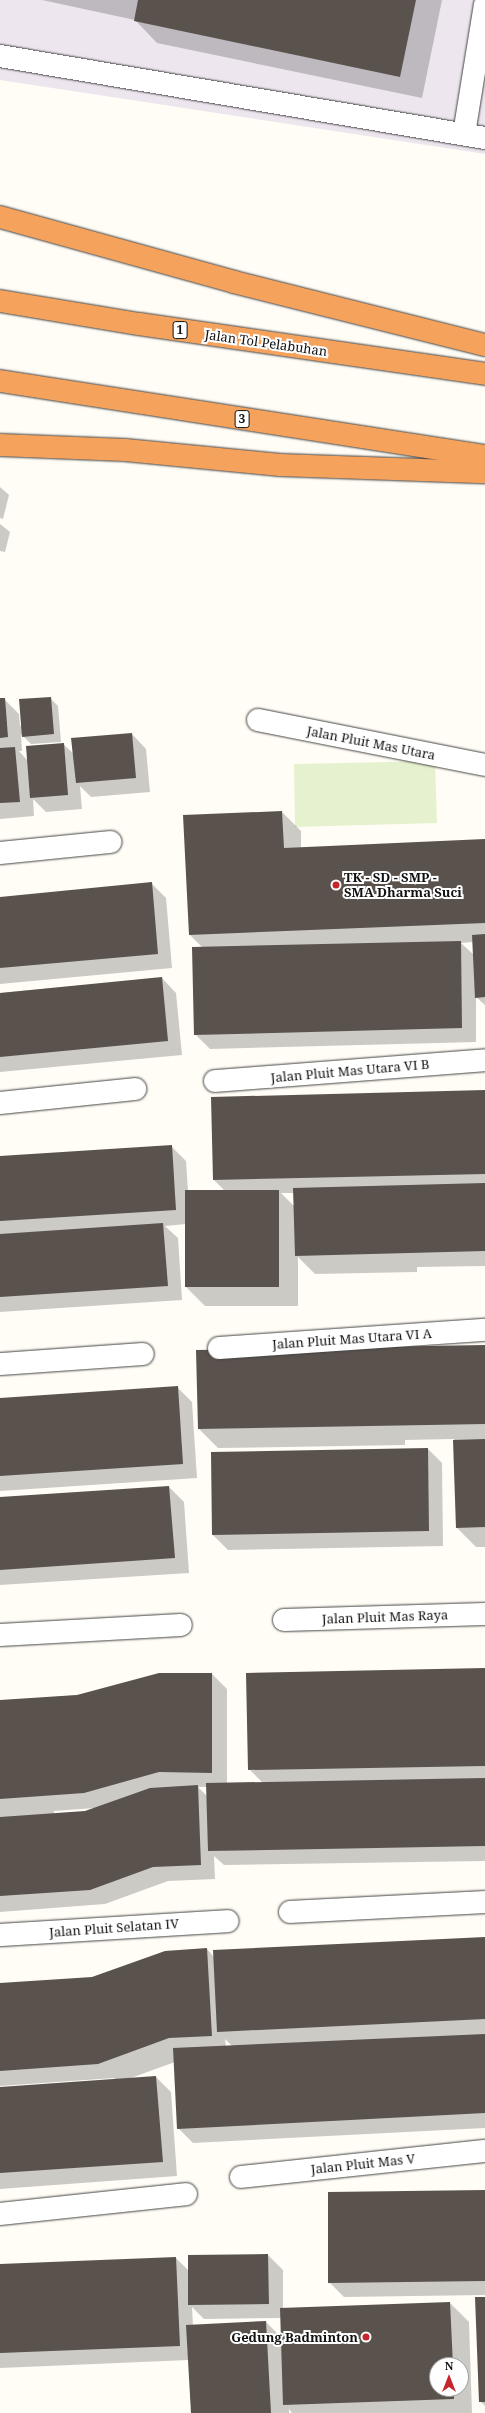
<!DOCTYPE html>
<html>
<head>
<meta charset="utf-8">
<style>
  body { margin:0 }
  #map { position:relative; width:485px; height:2413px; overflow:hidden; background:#fffdf5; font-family:"Noto Serif",serif }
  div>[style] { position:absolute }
  .industrial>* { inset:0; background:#eee6ef }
  .pitch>* { inset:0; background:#e6f2cf }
  .shadow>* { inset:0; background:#0003 }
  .building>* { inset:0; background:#5a524d }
  .roads { filter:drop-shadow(0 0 1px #444) drop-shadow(0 0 1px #444) }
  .street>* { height:22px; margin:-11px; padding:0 11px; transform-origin:11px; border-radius:11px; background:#fff }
  .highway>* { height:22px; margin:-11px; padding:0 11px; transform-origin:11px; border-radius:11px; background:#f5a25d }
  .dots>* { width:11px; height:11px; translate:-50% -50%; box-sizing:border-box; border:2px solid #fff; border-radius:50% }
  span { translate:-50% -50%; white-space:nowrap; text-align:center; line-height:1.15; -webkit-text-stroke:4px #fff; paint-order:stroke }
  .shield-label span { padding:1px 3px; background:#fff; border:1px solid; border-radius:3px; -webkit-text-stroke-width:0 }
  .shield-label { font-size:12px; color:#111; font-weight:700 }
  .street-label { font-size:13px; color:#111 }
  .poi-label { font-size:13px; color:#111; font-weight:700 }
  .left { translate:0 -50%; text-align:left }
  .right { translate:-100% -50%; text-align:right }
  .north { position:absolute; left:429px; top:2357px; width:40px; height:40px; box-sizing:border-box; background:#fff; border:1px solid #a0a0a0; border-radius:50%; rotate:0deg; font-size:11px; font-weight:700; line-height:16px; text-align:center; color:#111 }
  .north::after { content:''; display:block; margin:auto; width:14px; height:18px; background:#c4262e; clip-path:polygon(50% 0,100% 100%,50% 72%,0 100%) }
</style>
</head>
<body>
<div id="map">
  <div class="industrial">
    <div style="clip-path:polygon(0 0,485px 0,485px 154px,0 80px)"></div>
  </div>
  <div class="pitch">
    <div style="clip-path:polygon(435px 761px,437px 823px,295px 827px,294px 764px)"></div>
  </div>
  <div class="shadow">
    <div style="clip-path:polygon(42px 0,442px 0,422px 98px,157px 43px,135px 20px)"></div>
    <div style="clip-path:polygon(0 487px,9px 495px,3px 519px,0 518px)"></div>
    <div style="clip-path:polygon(0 524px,10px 532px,5px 552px,0 551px)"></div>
    <div style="clip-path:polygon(50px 698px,58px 706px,61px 742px,31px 744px,21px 734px,22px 751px,19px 751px,28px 761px,63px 744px,74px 754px,132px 734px,146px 749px,150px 792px,91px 797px,80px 786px,82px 809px,46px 812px,33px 799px,34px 816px,0 819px,0 699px,4px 699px,19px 714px,20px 726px)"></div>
    <div style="clip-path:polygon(evenodd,282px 812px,301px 831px,301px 848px,485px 840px,485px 1005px,476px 997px,476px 1042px,210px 1049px,195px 1034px,203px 948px,190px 935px,282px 812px,473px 942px,474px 955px,461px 943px,473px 942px)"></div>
    <div style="clip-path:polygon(151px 883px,166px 898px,172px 968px,0 984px,0 898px)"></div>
    <div style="clip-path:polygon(162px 978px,176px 993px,182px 1055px,0 1072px,0 993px)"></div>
    <div style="clip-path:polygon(evenodd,485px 1091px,485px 1266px,417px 1267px,417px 1272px,315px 1274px,298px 1257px,298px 1306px,205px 1306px,186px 1287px,186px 1224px,165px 1226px,178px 1238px,182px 1300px,0 1312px,0 1158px,171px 1146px,186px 1161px,188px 1191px,225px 1191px,214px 1180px,485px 1091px,281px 1193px,294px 1193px,295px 1207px,281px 1193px)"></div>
    <div style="clip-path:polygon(485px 1346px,485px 1547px,476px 1547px,457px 1528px,454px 1439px,405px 1440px,405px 1445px,218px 1448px,199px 1429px,197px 1351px)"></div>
    <div style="clip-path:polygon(177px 1387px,192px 1402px,197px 1478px,0 1491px,0 1399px)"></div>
    <div style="clip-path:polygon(428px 1449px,442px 1463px,443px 1546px,228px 1550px,213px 1535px,212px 1453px)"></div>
    <div style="clip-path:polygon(169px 1487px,184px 1502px,189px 1573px,0 1585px,0 1498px)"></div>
    <div style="clip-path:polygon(evenodd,485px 1669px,485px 1861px,224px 1865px,214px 1856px,215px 1879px,168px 1881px,105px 1904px,0 1912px,0 1701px,78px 1695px,212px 1674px,227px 1689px,227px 1783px,263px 1783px,249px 1769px,485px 1669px,198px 1787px,208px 1787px,208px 1797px,198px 1787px,485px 1669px,95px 1808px,85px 1812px,54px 1814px,54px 1811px,95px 1808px)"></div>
    <div style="clip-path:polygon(evenodd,485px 1939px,485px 2128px,193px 2143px,178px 2128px,175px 2062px,128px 2079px,156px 2077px,171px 2092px,177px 2176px,0 2189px,0 2088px,116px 2080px,114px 2078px,0 2086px,0 1984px,92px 1978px,207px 1949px,214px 1957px,485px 1939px,225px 2039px,233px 2047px,226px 2047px,225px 2039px)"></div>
    <div style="clip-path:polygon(485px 2191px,485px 2295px,344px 2297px,329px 2282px)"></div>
    <div style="clip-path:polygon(evenodd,268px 2255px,283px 2270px,283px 2309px,450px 2303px,469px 2322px,472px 2413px,292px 2413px,289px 2409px,289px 2413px,192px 2413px,189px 2360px,0 2368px,0 2265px,176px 2258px,189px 2271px,268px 2255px,192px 2307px,204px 2319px,281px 2318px,282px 2338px,266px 2322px,193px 2326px,192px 2307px,268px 2255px,437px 2365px,461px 2365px,461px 2389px,437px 2389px,437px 2365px)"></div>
    <div style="clip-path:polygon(485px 2298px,485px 2406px,480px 2401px)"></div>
  </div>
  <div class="building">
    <div style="clip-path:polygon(138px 0,416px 0,400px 77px,134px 21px)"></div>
    <div style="clip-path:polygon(51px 697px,54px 734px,22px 737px,19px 699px)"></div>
    <div style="clip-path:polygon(0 698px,5px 698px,8px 737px,0 738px)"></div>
    <div style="clip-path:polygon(132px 733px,136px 778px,76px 783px,71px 738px)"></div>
    <div style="clip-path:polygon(64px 743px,68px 795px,30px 798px,26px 746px)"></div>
    <div style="clip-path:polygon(15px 747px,20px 802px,0 803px,0 748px)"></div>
    <div style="clip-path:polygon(282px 811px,284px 848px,485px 839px,485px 923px,189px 935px,183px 815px)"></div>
    <div style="clip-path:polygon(152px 882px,158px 954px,0 968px,0 897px)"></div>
    <div style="clip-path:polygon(485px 934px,485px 997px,475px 998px,472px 935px)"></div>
    <div style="clip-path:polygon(461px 941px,462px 1028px,194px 1035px,192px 947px)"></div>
    <div style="clip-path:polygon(162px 977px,168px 1041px,0 1057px,0 993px)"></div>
    <div style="clip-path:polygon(485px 1090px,485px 1174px,213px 1180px,211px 1097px)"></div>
    <div style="clip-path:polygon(172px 1145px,176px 1210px,0 1221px,0 1156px)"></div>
    <div style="clip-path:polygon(485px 1183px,485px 1251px,295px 1256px,293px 1188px)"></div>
    <div style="clip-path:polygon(185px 1190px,279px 1190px,279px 1287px,185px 1287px)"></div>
    <div style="clip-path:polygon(163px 1223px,168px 1286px,0 1297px,0 1234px)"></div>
    <div style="clip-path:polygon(485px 1345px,485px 1424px,198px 1429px,196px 1350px)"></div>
    <div style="clip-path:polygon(178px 1386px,183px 1464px,0 1476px,0 1398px)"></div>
    <div style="clip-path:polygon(485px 1439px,485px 1527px,456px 1528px,453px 1440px)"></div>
    <div style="clip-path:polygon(428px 1448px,429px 1531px,212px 1535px,211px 1452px)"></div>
    <div style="clip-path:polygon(169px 1486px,175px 1558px,0 1570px,0 1497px)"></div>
    <div style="clip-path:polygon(485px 1668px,485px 1766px,248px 1770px,246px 1673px)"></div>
    <div style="clip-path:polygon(159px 1673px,212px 1673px,212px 1773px,159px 1772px,84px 1793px,0 1799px,0 1700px,77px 1695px)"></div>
    <div style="clip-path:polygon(485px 1778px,485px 1846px,208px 1851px,206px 1783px)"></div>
    <div style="clip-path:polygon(198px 1785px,201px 1865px,153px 1867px,90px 1890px,0 1896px,0 1817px,85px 1811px,150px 1788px)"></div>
    <div style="clip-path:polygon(485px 1937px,485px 2019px,217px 2032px,213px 1950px)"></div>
    <div style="clip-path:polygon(207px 1948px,212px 2036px,169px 2038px,98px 2064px,0 2071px,0 1983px,92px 1977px,165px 1951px)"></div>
    <div style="clip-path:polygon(485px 2034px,485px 2113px,177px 2129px,173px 2048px)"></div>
    <div style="clip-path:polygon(156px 2076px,163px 2162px,0 2173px,0 2087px)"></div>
    <div style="clip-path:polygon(485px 2190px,485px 2281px,328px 2283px,328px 2192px)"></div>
    <div style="clip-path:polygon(268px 2254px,269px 2304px,188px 2305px,188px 2255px)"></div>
    <div style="clip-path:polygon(176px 2257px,180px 2346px,0 2353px,0 2264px)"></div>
    <div style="clip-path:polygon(475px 2297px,485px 2297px,485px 2402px,479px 2402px)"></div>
    <div style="clip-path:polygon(450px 2302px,453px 2365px,437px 2365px,437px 2389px,454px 2389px,454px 2399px,283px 2405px,280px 2308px)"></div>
    <div style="clip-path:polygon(266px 2321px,271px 2413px,191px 2413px,186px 2325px)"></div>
  </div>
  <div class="roads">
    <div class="street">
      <div style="left:0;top:56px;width:492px;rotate:9.6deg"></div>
      <div style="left:464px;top:134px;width:131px;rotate:-80.8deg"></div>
      <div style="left:258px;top:720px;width:231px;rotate:11.2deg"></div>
      <div style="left:0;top:853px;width:111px;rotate:-5.7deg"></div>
      <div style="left:215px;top:1081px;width:271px;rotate:-4.4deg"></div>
      <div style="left:0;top:1103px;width:136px;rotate:-5.9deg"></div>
      <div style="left:219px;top:1348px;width:267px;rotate:-3.9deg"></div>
      <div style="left:0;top:1364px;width:143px;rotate:-4deg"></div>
      <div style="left:284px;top:1620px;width:201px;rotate:-1.7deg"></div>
      <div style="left:0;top:1635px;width:181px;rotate:-3.2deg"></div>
      <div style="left:290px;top:1912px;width:195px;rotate:-2.9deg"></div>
      <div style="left:0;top:1935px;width:228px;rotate:-3.5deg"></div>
      <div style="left:241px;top:2177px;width:245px;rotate:-6.1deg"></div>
      <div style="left:0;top:2214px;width:187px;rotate:-6.1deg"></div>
    </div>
    <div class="highway">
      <div style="left:0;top:217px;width:243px;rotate:15.5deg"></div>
      <div style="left:234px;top:282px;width:259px;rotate:14.1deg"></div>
      <div style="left:0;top:301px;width:141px;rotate:9.4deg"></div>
      <div style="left:139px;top:324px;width:350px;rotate:8.2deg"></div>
      <div style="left:0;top:381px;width:491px;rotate:8.8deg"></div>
      <div style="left:0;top:445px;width:125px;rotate:2.3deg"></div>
      <div style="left:125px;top:450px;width:156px;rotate:5.5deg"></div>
      <div style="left:280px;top:465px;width:205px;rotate:2deg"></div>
    </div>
  </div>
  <div class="dots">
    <div style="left:336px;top:885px;background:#c4262e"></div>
    <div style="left:366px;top:2337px;background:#c4262e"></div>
  </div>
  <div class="shield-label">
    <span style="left:180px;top:330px">1</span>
    <span style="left:242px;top:419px">3</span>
  </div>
  <div class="street-label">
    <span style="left:266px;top:343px;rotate:8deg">Jalan Tol Pelabuhan</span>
    <span style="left:371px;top:743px;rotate:11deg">Jalan Pluit Mas Utara</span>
    <span style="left:350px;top:1071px;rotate:-5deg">Jalan Pluit Mas Utara VI B</span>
    <span style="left:352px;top:1339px;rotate:-4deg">Jalan Pluit Mas Utara VI A</span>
    <span style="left:385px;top:1617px;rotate:-2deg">Jalan Pluit Mas Raya</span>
    <span style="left:114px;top:1928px;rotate:-4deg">Jalan Pluit Selatan IV</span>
    <span style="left:363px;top:2164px;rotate:-6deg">Jalan Pluit Mas V</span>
  </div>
  <div class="poi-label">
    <span class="left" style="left:344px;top:885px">TK - SD - SMP -<br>SMA Dharma Suci</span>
    <span class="right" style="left:358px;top:2337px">Gedung Badminton</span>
  </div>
  <div class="north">N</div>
</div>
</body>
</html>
